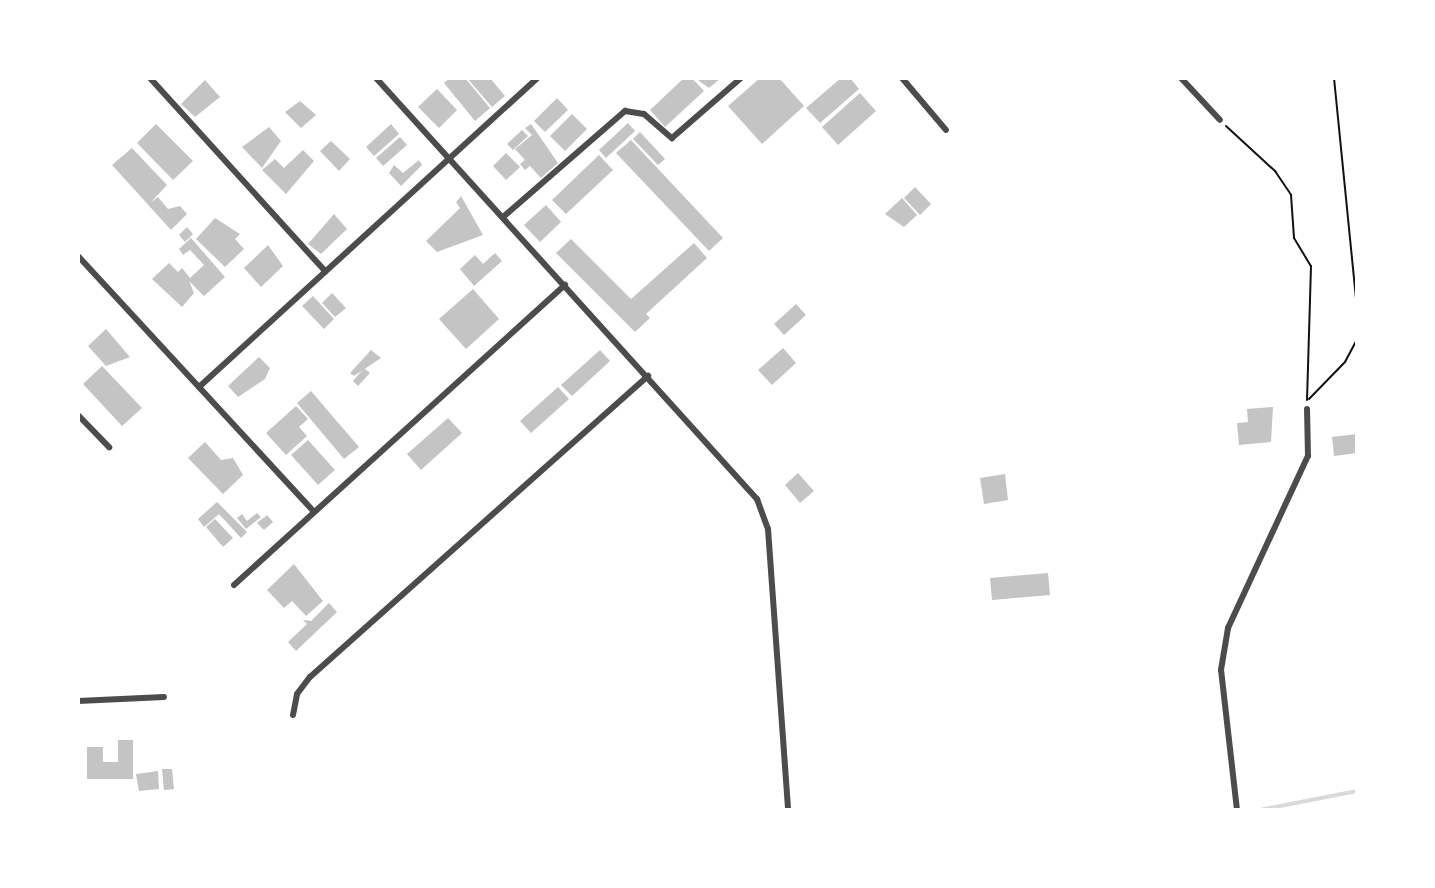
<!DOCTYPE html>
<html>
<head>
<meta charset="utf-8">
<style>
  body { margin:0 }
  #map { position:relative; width:1435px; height:888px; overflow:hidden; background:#fff; font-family:Inter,sans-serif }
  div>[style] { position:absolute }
  .stream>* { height:4px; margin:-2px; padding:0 2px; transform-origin:2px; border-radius:2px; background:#d9d9d9 }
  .building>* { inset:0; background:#c4c4c4 }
  .path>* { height:2px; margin:-1px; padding:0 1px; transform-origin:1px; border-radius:1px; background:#111 }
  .minor>* { height:6px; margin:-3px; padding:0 3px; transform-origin:3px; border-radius:3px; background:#4c4c4c }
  span { translate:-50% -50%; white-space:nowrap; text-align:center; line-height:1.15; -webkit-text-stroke:6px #fff; paint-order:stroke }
  .frame { position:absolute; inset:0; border:80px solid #fff; pointer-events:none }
</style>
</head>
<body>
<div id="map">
  <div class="stream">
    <div style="left:1260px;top:810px;width:99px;rotate:-11.1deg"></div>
  </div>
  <div class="building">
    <div style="clip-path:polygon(450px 78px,465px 78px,490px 108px,475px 121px,444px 83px)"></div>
    <div style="clip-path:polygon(467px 78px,490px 78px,505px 96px,492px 107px)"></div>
    <div style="clip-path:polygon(684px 78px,692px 78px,704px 91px,665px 127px,650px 110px)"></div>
    <div style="clip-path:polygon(695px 78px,721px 78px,709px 88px)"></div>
    <div style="clip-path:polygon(760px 78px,779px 78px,804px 106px,762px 144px,728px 106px)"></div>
    <div style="clip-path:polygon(841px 78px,850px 78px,859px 89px,820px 123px,806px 108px)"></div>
    <div style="clip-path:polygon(205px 80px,220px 97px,195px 117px,181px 104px)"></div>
    <div style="clip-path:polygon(437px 89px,457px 110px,439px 128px,418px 107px)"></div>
    <div style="clip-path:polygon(860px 93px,876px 111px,838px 145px,822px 127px)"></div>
    <div style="clip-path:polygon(557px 98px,568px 110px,545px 132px,534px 121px)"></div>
    <div style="clip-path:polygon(300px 101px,316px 115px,301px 128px,285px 112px)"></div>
    <div style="clip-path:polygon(572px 114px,587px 129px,565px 151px,550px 136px)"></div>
    <div style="clip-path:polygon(628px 123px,635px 131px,606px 158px,599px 150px)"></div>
    <div style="clip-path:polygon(156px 124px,193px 161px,173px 180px,137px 143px)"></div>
    <div style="clip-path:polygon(391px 124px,399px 134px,374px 156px,366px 147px)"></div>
    <div style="clip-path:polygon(531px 124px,558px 163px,541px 178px,530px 166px,525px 170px,520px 164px,525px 160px,515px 149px,532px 135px,525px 128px)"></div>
    <div style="clip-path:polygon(269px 127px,281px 141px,262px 168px,242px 147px)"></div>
    <div style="clip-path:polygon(522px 130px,528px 136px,513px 150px,507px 144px)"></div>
    <div style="clip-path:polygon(640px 132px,665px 159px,658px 165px,633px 139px)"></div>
    <div style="clip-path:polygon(400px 137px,407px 145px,383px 166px,376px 158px)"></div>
    <div style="clip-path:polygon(631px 140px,723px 238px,709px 251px,616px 153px)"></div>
    <div style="clip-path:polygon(331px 141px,350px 159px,339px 171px,320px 151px)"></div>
    <div style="clip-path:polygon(132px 148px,167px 185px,151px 202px,158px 197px,168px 209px,180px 206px,187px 214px,171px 230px,112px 165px)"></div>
    <div style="clip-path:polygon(303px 150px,314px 161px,286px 194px,262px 170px,275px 159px,284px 168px)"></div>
    <div style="clip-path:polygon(506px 153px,520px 167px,506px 180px,493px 166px)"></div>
    <div style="clip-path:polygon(599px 155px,613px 170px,566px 214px,552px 200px)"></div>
    <div style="clip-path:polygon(419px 160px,422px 165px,401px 186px,389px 173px,394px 165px,403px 173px)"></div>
    <div style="clip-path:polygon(915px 187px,931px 204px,920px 215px,904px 198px)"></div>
    <div style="clip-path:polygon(461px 196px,483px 235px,437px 252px,426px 241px,460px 208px,456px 202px)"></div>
    <div style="clip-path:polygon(902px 198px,917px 215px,904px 227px,885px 214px)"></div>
    <div style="clip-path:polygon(546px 205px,561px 222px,540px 242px,524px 225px)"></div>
    <div style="clip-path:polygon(334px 214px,347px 229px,321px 254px,308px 244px)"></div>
    <div style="clip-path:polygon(215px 218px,240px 234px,235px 239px,244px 249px,225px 267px,196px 239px)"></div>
    <div style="clip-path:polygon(187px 227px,193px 234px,185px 242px,179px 235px)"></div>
    <div style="clip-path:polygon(191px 238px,225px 277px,204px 296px,189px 281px,194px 293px,182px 307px,152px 279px,169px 263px,178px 272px,182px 268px,190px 278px,204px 265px,190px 250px,183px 255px,179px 249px)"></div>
    <div style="clip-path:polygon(571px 239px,631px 299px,694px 243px,707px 258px,646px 314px,650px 318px,635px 332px,556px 253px)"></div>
    <div style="clip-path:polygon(268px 245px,283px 266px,261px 287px,244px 268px)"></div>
    <div style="clip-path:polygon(495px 253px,502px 261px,474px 286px,460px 269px,475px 255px,483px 264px)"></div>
    <div style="clip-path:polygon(473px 289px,499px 319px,466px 349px,439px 319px)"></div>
    <div style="clip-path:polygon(332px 293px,346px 308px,335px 317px,322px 303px)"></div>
    <div style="clip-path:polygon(313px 296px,334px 319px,324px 329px,302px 306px)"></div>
    <div style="clip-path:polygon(796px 304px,806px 315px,784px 335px,774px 324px)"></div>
    <div style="clip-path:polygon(106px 329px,130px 357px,106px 366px,88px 346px)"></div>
    <div style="clip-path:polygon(783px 348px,796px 363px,772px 385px,758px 370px)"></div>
    <div style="clip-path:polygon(371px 350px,381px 358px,354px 376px,350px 373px)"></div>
    <div style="clip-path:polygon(600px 350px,610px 361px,572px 396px,561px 385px)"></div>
    <div style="clip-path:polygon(259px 357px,270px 368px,265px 379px,238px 397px,228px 386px)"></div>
    <div style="clip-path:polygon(102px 366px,142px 408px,122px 426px,83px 384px)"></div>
    <div style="clip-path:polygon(364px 368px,370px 373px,358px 386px,353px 381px)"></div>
    <div style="clip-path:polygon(558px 387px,569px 399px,531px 433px,520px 421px)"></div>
    <div style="clip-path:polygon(311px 391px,359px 447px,344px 459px,297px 403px)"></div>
    <div style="clip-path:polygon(296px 406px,308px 419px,299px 427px,307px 436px,286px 455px,266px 433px)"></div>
    <div style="clip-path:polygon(1273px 407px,1271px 442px,1239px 445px,1237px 423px,1248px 422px,1247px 409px)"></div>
    <div style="clip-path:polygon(448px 418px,462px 433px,421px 470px,407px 454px)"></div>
    <div style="clip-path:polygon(1357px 434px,1357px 453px,1334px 456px,1332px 437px)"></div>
    <div style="clip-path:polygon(308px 440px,335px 470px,318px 485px,291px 455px)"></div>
    <div style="clip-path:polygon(205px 442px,221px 460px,233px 458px,243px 475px,223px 494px,188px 458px)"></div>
    <div style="clip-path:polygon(798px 473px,814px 491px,800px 503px,785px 485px)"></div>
    <div style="clip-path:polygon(1005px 474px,1008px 500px,984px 504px,980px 478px)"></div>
    <div style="clip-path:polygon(217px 502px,247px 532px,241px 538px,219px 514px,204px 527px,198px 519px)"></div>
    <div style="clip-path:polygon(257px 513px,261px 517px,246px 529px,237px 518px,242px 514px,247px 521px)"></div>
    <div style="clip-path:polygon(267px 515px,273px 522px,264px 530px,257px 523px)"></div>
    <div style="clip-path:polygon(215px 519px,233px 538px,223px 547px,206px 527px)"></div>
    <div style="clip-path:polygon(294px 564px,323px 601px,306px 616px,292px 601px,284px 608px,267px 590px)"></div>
    <div style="clip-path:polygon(1048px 573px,1050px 595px,992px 600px,990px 578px)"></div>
    <div style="clip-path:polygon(329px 603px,337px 612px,296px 651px,288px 642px,307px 624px,303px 620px,311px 621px)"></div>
    <div style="clip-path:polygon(118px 740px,133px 740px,133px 779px,87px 779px,87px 747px,103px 747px,103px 762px,118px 762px)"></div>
    <div style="clip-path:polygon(162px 769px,172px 769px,174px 789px,164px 790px)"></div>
    <div style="clip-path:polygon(158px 771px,159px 789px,139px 791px,136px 774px)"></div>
  </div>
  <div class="path">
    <div style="left:1334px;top:78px;width:231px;rotate:84.3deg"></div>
    <div style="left:1226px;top:126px;width:67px;rotate:42.6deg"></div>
    <div style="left:1275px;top:171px;width:29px;rotate:56deg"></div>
    <div style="left:1291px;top:195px;width:43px;rotate:86deg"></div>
    <div style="left:1294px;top:238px;width:33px;rotate:59deg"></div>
    <div style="left:1311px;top:266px;width:134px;rotate:91.7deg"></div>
    <div style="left:1309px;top:399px;width:52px;rotate:-45.8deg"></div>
    <div style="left:1345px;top:362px;width:26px;rotate:-62deg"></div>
  </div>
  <div class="minor">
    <div style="left:150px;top:78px;width:261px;rotate:47.8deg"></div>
    <div style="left:376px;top:78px;width:568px;rotate:47.86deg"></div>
    <div style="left:757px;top:499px;width:32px;rotate:70deg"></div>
    <div style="left:768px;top:529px;width:282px;rotate:85.9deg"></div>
    <div style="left:902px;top:78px;width:68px;rotate:49.8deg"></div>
    <div style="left:1181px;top:78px;width:57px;rotate:47.1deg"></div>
    <div style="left:503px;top:217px;width:162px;rotate:-41deg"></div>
    <div style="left:625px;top:111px;width:19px;rotate:9deg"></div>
    <div style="left:644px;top:114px;width:37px;rotate:41deg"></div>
    <div style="left:672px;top:138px;width:91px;rotate:-41deg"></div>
    <div style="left:78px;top:256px;width:348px;rotate:47.3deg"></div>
    <div style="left:199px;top:387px;width:458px;rotate:-42.4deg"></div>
    <div style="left:78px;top:415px;width:45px;rotate:45.9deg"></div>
    <div style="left:234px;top:585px;width:447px;rotate:-42.2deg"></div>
    <div style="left:78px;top:701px;width:86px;rotate:-2.7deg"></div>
    <div style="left:293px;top:715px;width:21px;rotate:-79deg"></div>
    <div style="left:297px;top:694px;width:21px;rotate:-53deg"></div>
    <div style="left:310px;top:677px;width:453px;rotate:-41.7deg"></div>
    <div style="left:1237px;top:810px;width:141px;rotate:-96.5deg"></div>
    <div style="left:1221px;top:670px;width:43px;rotate:-80.5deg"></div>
    <div style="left:1228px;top:628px;width:190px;rotate:-65.1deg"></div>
    <div style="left:1308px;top:456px;width:47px;rotate:-91.2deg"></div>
  </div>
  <div class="frame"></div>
</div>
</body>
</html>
